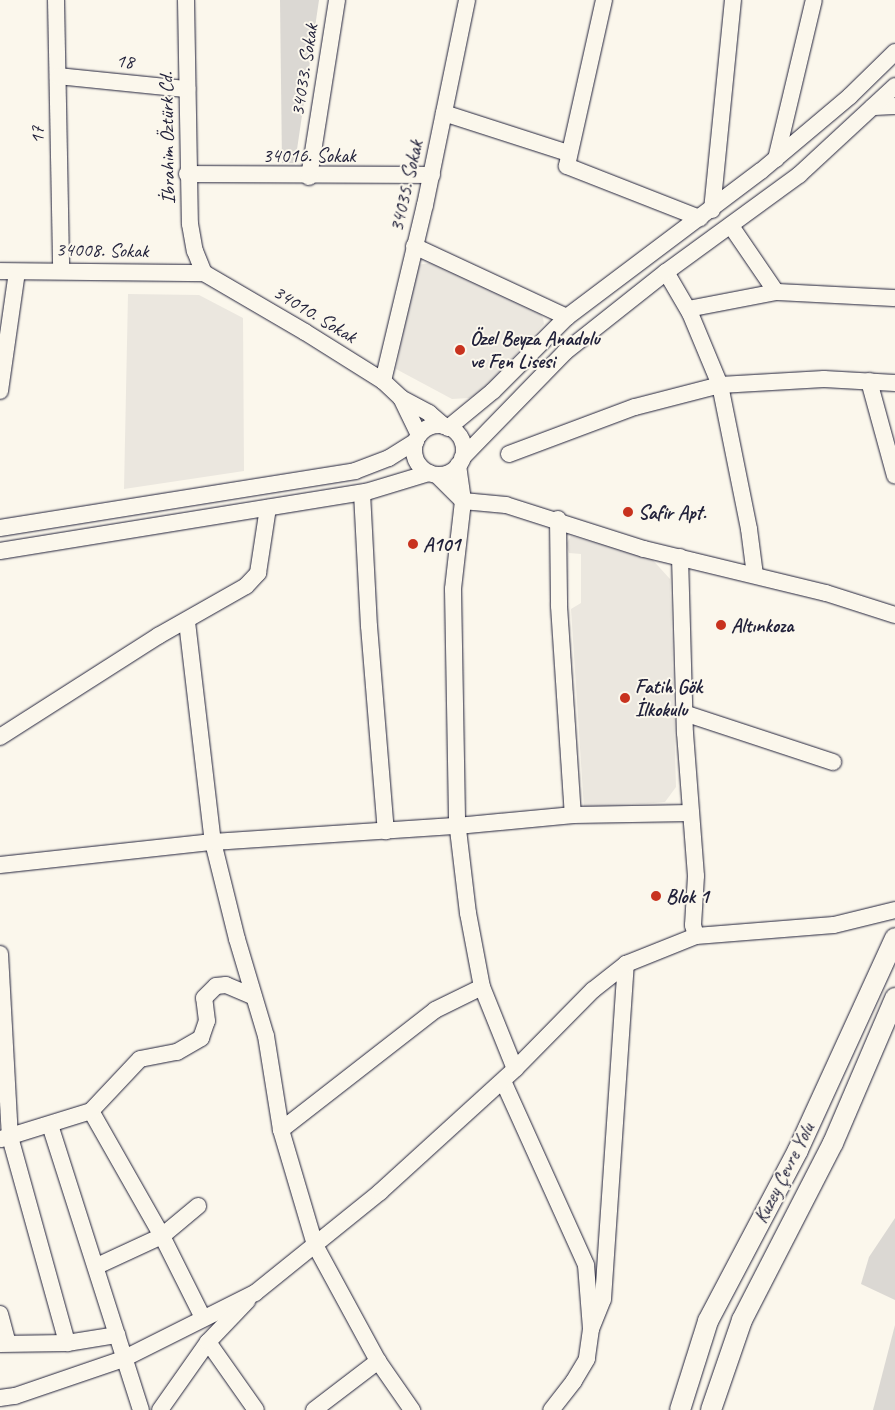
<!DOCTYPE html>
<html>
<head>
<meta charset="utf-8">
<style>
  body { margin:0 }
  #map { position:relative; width:895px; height:1410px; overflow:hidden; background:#fbf7ec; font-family:Caveat,sans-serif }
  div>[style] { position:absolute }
  .built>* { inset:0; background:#ebe7df }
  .green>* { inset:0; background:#dbd8d3 }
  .roads { filter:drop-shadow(0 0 1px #22223b) drop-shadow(0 0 1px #22223b) }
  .minor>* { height:16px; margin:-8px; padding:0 8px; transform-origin:8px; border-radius:8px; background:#fbf7ec }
  .minor>.ring { margin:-8px; padding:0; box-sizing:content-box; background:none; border:16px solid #fbf7ec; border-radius:50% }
  .major>* { height:20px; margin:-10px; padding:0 10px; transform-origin:10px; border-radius:10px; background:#fbf7ec }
  .dots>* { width:14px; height:14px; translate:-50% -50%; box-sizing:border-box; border:2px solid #fbf7ec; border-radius:50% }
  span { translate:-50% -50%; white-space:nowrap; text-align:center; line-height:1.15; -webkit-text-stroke:4px #fbf7ec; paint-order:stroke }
  .street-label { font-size:20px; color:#22223b }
  .poi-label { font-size:20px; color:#22223b; font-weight:700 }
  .left { translate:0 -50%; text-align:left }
</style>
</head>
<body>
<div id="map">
  <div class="built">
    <div style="clip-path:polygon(430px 263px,537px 309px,543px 318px,544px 324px,481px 392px,469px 398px,452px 399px,396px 369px,417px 265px)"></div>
    <div style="clip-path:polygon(128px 294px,199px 295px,243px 318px,244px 471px,124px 489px)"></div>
    <div style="clip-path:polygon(571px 536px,650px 557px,670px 579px,676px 787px,665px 802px,584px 809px,571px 609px,581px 603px,581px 554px,569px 553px,566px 544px)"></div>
  </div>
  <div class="green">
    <div style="clip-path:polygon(280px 0,319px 0,295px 163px,282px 163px)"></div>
    <div style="clip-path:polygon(895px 1218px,895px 1300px,861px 1284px,869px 1257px)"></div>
    <div style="clip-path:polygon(895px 1325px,895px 1410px,873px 1410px)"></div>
  </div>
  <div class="roads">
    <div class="minor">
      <div style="left:56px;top:0;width:270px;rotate:88.9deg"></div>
      <div style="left:186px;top:0;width:224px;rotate:89deg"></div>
      <div style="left:190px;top:224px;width:27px;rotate:80deg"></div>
      <div style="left:195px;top:251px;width:24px;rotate:68deg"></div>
      <div style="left:604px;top:0;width:170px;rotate:102.6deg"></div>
      <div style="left:567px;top:166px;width:143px;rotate:21.4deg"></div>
      <div style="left:58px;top:76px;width:130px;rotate:5.8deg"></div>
      <div style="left:873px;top:107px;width:22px;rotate:-3deg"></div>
      <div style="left:444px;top:113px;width:130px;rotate:17.9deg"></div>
      <div style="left:776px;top:159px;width:163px;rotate:-76.6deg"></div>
      <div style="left:187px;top:174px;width:245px;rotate:0.2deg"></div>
      <div style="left:309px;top:177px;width:179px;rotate:-81deg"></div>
      <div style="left:712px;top:210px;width:211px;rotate:-84.3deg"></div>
      <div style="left:731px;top:226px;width:80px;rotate:55.7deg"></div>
      <div style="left:414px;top:246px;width:169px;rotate:24.9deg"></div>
      <div style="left:0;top:271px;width:204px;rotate:0.6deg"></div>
      <div style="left:204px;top:273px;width:117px;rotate:30.3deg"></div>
      <div style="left:305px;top:332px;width:92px;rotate:32.1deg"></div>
      <div style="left:383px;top:381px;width:25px;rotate:43deg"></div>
      <div style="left:666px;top:272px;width:48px;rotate:59.7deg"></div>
      <div style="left:690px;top:313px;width:78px;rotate:67.4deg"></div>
      <div style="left:720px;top:385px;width:147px;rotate:78.6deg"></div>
      <div style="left:749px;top:529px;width:46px;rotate:82.6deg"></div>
      <div style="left:688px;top:309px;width:90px;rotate:-10.9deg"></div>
      <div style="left:776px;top:292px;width:119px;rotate:2.9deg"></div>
      <div style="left:383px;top:381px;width:181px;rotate:-76.6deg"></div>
      <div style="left:425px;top:205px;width:209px;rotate:-78.4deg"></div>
      <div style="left:869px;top:381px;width:98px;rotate:74.7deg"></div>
      <div style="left:0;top:391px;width:120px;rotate:-81.9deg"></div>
      <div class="ring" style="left:414px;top:425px;width:34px;height:34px"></div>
      <div style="left:448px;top:428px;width:58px;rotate:-39.4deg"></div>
      <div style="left:493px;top:391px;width:105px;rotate:-45deg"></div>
      <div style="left:567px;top:317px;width:243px;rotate:-37deg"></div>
      <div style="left:761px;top:171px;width:116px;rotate:-40.1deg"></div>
      <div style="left:850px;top:96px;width:63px;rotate:-44.4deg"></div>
      <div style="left:419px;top:435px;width:41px;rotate:-115.9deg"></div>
      <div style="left:401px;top:398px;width:32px;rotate:28deg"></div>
      <div style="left:429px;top:413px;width:20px;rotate:41deg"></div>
      <div style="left:509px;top:454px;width:134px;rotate:-20.5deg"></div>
      <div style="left:635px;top:407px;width:88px;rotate:-14.5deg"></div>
      <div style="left:720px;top:385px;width:104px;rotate:-3.3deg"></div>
      <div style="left:824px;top:379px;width:71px;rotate:3.2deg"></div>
      <div style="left:462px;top:458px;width:148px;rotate:-45.8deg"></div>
      <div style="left:565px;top:352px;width:129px;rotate:-38.4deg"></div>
      <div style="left:666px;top:272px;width:165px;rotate:-36.1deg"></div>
      <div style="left:799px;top:175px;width:131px;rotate:-42.8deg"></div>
      <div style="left:458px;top:465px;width:36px;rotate:82deg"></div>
      <div style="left:463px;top:501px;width:89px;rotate:96.5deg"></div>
      <div style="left:453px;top:589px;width:232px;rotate:89deg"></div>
      <div style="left:457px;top:821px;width:93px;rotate:83.2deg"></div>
      <div style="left:468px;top:913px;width:75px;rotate:79.3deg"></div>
      <div style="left:482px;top:987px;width:88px;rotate:68.1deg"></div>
      <div style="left:437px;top:475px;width:37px;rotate:45deg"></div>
      <div style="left:463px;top:501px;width:43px;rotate:5.3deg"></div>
      <div style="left:506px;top:505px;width:145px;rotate:17.7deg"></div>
      <div style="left:644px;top:549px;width:187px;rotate:13.6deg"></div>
      <div style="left:826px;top:593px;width:72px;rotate:17.7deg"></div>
      <div style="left:362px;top:493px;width:133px;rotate:87deg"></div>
      <div style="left:369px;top:626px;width:206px;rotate:85.3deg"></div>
      <div style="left:558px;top:519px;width:87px;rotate:89.3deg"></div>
      <div style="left:559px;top:606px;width:209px;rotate:86.2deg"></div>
      <div style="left:0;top:528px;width:360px;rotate:-9.1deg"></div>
      <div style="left:355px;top:471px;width:36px;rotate:-21deg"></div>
      <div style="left:389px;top:458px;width:32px;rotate:-32deg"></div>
      <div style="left:0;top:551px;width:371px;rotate:-9.2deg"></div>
      <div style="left:366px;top:492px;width:66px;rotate:-16.8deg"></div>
      <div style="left:680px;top:557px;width:176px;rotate:88.4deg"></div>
      <div style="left:685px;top:733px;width:143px;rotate:85.6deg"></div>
      <div style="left:696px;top:876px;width:49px;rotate:93.5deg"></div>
      <div style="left:693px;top:925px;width:11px;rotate:75deg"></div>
      <div style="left:187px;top:622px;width:222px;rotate:83.3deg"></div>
      <div style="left:213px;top:842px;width:100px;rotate:76.1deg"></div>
      <div style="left:237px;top:939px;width:101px;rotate:73.4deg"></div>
      <div style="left:266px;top:1036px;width:95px;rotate:80.9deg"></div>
      <div style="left:281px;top:1130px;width:120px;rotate:73.5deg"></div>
      <div style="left:315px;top:1245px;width:132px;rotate:61.5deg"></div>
      <div style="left:378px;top:1361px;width:60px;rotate:55.2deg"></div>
      <div style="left:684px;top:713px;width:157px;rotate:18.2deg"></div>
      <div style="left:0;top:737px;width:188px;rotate:-32.6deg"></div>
      <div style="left:158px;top:636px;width:101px;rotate:-29.6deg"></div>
      <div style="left:246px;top:586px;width:18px;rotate:-47deg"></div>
      <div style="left:258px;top:573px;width:66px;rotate:-81.3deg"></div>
      <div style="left:0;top:865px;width:214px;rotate:-6.2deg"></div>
      <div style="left:213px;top:842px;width:245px;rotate:-3.8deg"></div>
      <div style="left:457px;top:826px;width:117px;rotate:-5.4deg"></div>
      <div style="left:573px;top:815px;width:118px;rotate:-1deg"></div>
      <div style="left:0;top:954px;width:183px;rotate:86.9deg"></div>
      <div style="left:10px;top:1137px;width:214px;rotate:74.5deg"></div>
      <div style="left:503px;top:1081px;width:202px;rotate:65.7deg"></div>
      <div style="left:586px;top:1265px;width:64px;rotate:85.5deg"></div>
      <div style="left:591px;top:1329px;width:30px;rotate:98deg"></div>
      <div style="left:587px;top:1359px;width:26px;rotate:121deg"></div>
      <div style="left:574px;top:1381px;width:37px;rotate:128deg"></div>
      <div style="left:91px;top:1111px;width:144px;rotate:60.4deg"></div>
      <div style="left:162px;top:1236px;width:92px;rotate:63.4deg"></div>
      <div style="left:50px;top:1125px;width:299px;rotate:72.3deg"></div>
      <div style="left:281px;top:1130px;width:195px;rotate:-37.9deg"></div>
      <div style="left:435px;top:1010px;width:52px;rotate:-26.1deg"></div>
      <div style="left:1px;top:1139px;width:94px;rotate:-17.3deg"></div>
      <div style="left:91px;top:1111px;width:71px;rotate:-46.7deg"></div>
      <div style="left:140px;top:1059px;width:38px;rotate:-11deg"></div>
      <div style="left:177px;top:1052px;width:28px;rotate:-30deg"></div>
      <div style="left:201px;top:1038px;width:18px;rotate:-71deg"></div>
      <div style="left:207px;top:1021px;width:23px;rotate:-97deg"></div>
      <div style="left:204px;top:998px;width:17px;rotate:-45deg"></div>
      <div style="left:216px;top:986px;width:10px;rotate:-6deg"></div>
      <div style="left:226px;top:985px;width:30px;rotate:23deg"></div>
      <div style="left:97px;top:1266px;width:72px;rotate:-24.8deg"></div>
      <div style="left:162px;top:1236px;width:47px;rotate:-39.8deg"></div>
      <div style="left:0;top:1314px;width:30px;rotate:75deg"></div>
      <div style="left:591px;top:1329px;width:32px;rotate:-68deg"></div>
      <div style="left:603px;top:1299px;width:336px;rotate:-86.1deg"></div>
      <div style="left:208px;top:1342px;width:83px;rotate:54.8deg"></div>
      <div style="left:0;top:1344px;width:67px;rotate:-0.9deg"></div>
      <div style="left:67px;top:1343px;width:51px;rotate:-9.1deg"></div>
      <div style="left:0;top:1398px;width:15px;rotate:-8deg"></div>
      <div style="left:15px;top:1396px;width:114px;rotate:-18.9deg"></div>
      <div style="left:123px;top:1359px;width:148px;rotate:-26.6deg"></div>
      <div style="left:255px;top:1293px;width:161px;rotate:-38.9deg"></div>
      <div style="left:380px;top:1192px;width:183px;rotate:-42.3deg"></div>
      <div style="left:515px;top:1069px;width:111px;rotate:-45.4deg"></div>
      <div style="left:593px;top:990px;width:42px;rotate:-38.2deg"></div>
      <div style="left:626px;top:964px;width:75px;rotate:-21.8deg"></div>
      <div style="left:696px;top:936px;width:138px;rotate:-4.6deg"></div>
      <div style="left:834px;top:925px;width:63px;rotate:-13.8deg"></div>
      <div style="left:160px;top:1410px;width:83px;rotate:-54.8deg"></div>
      <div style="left:208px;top:1342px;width:57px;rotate:-46.4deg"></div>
      <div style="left:314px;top:1410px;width:81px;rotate:-37.4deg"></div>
    </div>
    <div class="major">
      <div style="left:680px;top:1410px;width:93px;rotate:-72.5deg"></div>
      <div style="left:708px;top:1321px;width:193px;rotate:-62.2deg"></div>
      <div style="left:798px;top:1150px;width:233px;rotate:-65.4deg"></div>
      <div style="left:711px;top:1410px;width:95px;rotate:-71deg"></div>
      <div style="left:742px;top:1320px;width:199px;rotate:-62.8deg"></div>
      <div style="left:833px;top:1143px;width:158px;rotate:-66.8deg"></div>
    </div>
  </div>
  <div class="dots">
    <div style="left:460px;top:350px;background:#c8321e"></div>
    <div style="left:628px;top:512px;background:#c8321e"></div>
    <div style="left:413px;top:544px;background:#c8321e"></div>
    <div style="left:721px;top:625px;background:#c8321e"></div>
    <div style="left:625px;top:698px;background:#c8321e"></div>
    <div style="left:656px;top:896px;background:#c8321e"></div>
  </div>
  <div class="street-label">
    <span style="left:125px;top:61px;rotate:6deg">18</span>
    <span style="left:304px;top:70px;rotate:-81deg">34033. Sokak</span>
    <span style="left:37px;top:135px;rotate:-91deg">17</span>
    <span style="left:167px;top:138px;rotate:-91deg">İbrahim Öztürk Cd.</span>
    <span style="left:309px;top:155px">34016. Sokak</span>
    <span style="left:406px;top:186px;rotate:-77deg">34035. Sokak</span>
    <span style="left:102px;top:250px;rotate:1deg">34008. Sokak</span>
    <span style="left:315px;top:314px;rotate:31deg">34010. Sokak</span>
    <span style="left:784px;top:1173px;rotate:-63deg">Kuzey Çevre Yolu</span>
  </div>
  <div class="poi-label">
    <span class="left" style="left:470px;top:350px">Özel Beyza Anadolu<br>ve Fen Lisesi</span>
    <span class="left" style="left:638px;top:512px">Safir Apt.</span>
    <span class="left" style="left:423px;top:544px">A101</span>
    <span class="left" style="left:731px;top:625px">Altınkoza</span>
    <span class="left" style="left:635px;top:698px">Fatih Gök<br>İlkokulu</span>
    <span class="left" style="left:666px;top:896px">Blok 1</span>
  </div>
</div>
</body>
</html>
